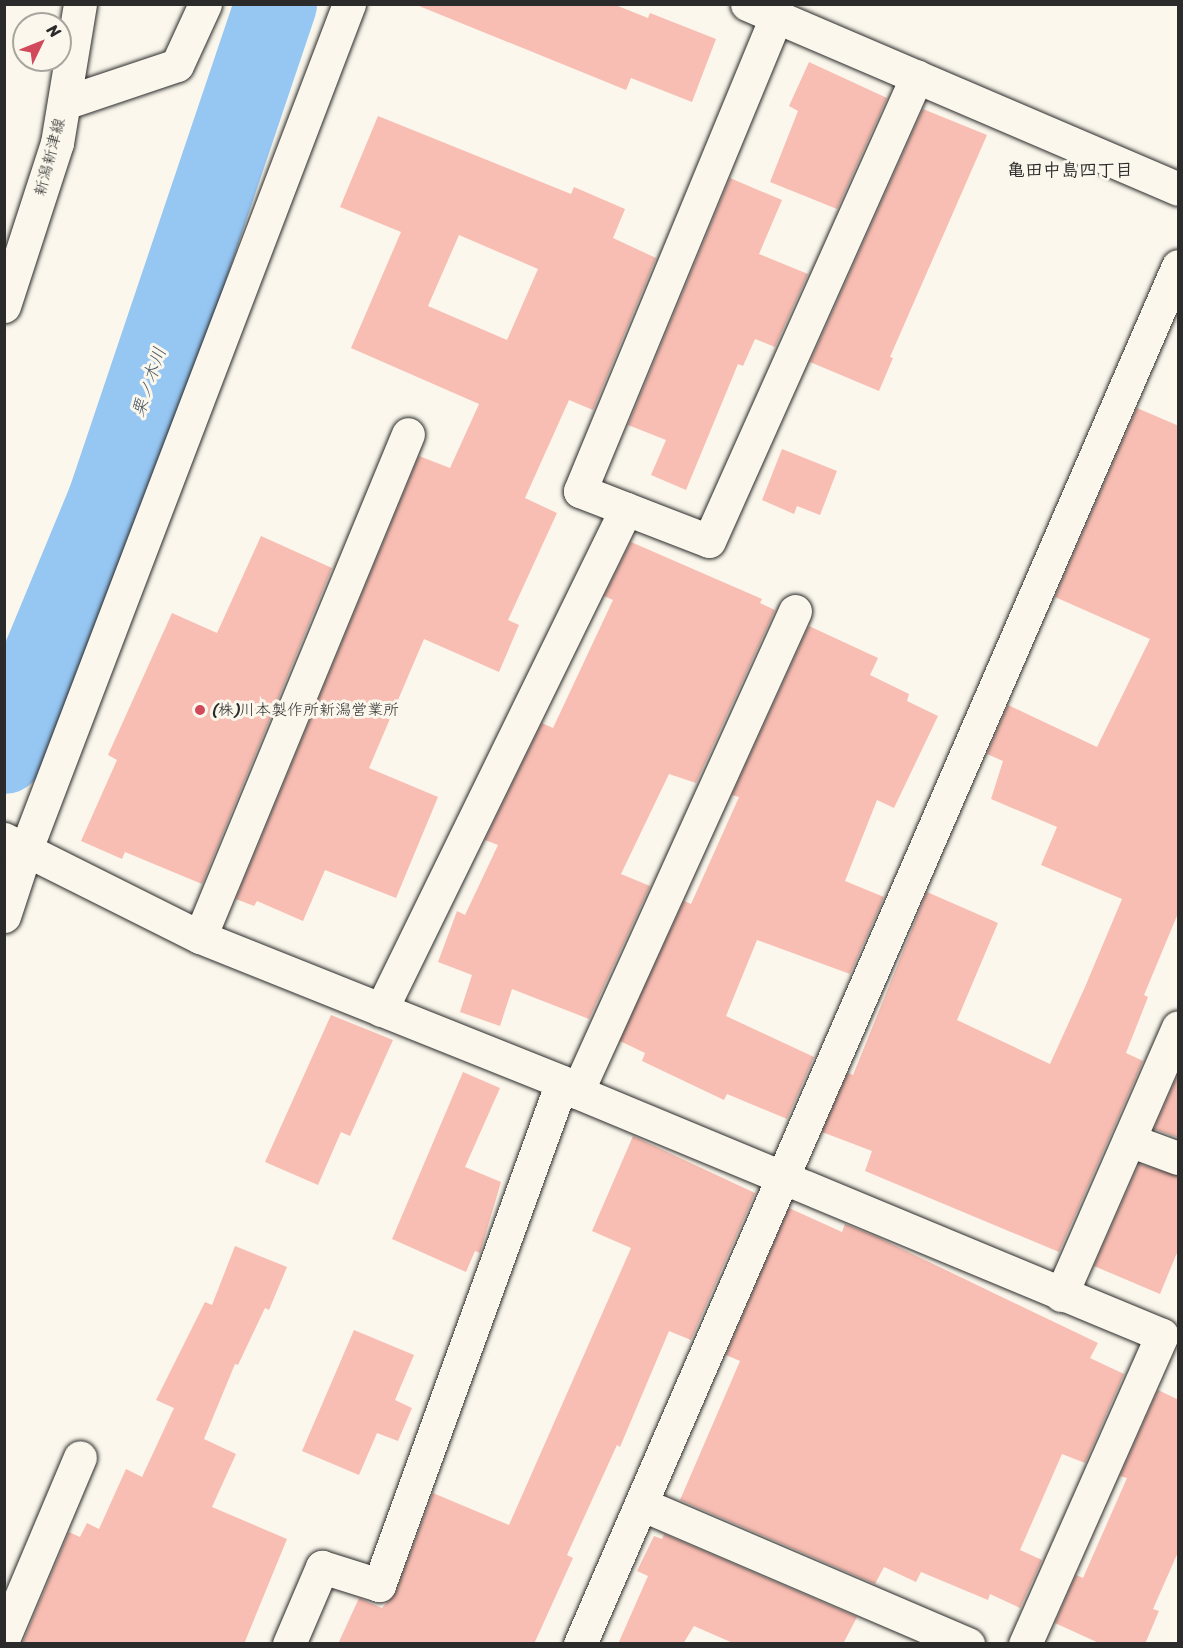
<!DOCTYPE html>
<html>
<head>
<meta charset="utf-8">
<style>
  body { margin:0 }
  #map { position:relative; width:1183px; height:1648px; overflow:hidden; background:#fbf7ec; font-family:Sriracha,"Klee One",sans-serif }
  div>[style] { position:absolute }
  .river>* { height:82px; margin:-41px; padding:0 41px; transform-origin:41px; border-radius:41px; background:#96c6f2 }
  .building>* { inset:0; background:#f9beb3 }
  .roads { filter:drop-shadow(0 0 2px #2b2b2b) drop-shadow(0 0 2px #2b2b2b) }
  .minor>* { height:33px; margin:-16.5px; padding:0 16.5px; transform-origin:16.5px; border-radius:16.5px; background:#fbf7ec }
  .major>* { height:33px; margin:-16.5px; padding:0 16.5px; transform-origin:16.5px; border-radius:16.5px; background:#fbf7ec }
  .dots>* { width:16px; height:16px; translate:-50% -50%; box-sizing:border-box; border:3px solid #fbf7ec; border-radius:50% }
  span { translate:-50% -50%; white-space:nowrap; text-align:center; line-height:1.15; -webkit-text-stroke:6px #fbf7ec; paint-order:stroke }
  .street-label { font-size:16px; color:#2b2b2b }
  .poi-label { font-size:16px; color:#2b2b2b }
  .left { translate:0 -50%; text-align:left }
  .neighbourhood-label { font-size:18px; color:#2b2b2b; font-weight:700 }
  .water-label { font-size:18px; color:#4b5a67; font-style:italic }
  .frame { position:absolute; inset:0; border:6px solid #2b2b2b; pointer-events:none }
  .north { position:absolute; left:12px; top:12px; width:60px; height:60px; box-sizing:border-box; background:#fbf7ec; border:2px solid #a8a59f; border-radius:50%; rotate:47deg; font-size:16px; font-weight:700; line-height:24px; text-align:center; color:#2b2b2b }
  .north::after { content:''; display:block; margin:auto; width:21px; height:27px; background:#d1495b; clip-path:polygon(50% 0,100% 100%,50% 72%,0 100%) }
</style>
</head>
<body>
<div id="map">
  <div class="river">
    <div style="left:4px;top:753px;width:272px;rotate:-67.5deg"></div>
    <div style="left:108px;top:502px;width:526px;rotate:-71.36deg"></div>
  </div>
  <div class="building">
    <div style="clip-path:polygon(613px 4px,648px 18px,650px 13px,716px 39px,692px 102px,631px 78px,626px 90px,419px 6px)"></div>
    <div style="clip-path:polygon(809px 62px,887px 98px,837px 209px,770px 182px,798px 111px,789px 106px)"></div>
    <div style="clip-path:polygon(923px 109px,987px 135px,890px 357px,893px 358px,879px 391px,810px 362px)"></div>
    <div style="clip-path:polygon(evenodd,378px 116px,571px 194px,574px 187px,625px 209px,613px 238px,656px 258px,593px 410px,569px 400px,525px 498px,557px 513px,508px 620px,519px 625px,499px 672px,424px 639px,369px 768px,438px 797px,396px 898px,325px 870px,303px 921px,257px 901px,254px 906px,236px 899px,419px 456px,450px 468px,479px 404px,351px 348px,401px 232px,340px 207px,378px 116px,459px 235px,538px 269px,507px 340px,428px 306px,459px 235px)"></div>
    <div style="clip-path:polygon(730px 178px,782px 200px,759px 254px,808px 274px,775px 347px,755px 339px,743px 366px,738px 364px,686px 490px,651px 475px,666px 440px,628px 425px)"></div>
    <div style="clip-path:polygon(1137px 408px,1179px 426px,1179px 911px,1144px 995px,1148px 997px,1126px 1053px,1143px 1061px,1059px 1252px,865px 1171px,872px 1151px,822px 1132px,848px 1073px,853px 1075px,927px 892px,998px 923px,957px 1020px,1050px 1064px,1085px 987px,1122px 899px,1041px 865px,1057px 827px,991px 799px,1003px 761px,987px 754px,1008px 705px,1097px 747px,1150px 639px,1055px 597px)"></div>
    <div style="clip-path:polygon(782px 449px,837px 471px,820px 515px,797px 506px,794px 514px,762px 500px)"></div>
    <div style="clip-path:polygon(261px 536px,332px 568px,202px 884px,125px 852px,122px 859px,81px 841px,117px 760px,108px 755px,172px 613px,217px 633px)"></div>
    <div style="clip-path:polygon(631px 542px,762px 599px,760px 603px,775px 610px,696px 783px,669px 774px,621px 874px,650px 886px,589px 1019px,512px 989px,500px 1026px,460px 1012px,472px 975px,438px 962px,457px 911px,465px 915px,498px 845px,485px 840px,542px 723px,553px 728px,613px 600px,604px 596px)"></div>
    <div style="clip-path:polygon(809px 626px,878px 658px,870px 675px,909px 694px,907px 701px,938px 716px,894px 808px,877px 800px,845px 881px,884px 897px,850px 974px,757px 940px,726px 1016px,814px 1057px,787px 1119px,727px 1094px,724px 1100px,642px 1061px,645px 1053px,620px 1041px,684px 901px,691px 904px,739px 797px,732px 795px)"></div>
    <div style="clip-path:polygon(331px 1015px,393px 1040px,350px 1136px,341px 1132px,318px 1185px,265px 1162px)"></div>
    <div style="clip-path:polygon(463px 1072px,500px 1088px,465px 1167px,501px 1182px,480px 1253px,475px 1251px,466px 1272px,392px 1239px)"></div>
    <div style="clip-path:polygon(1177px 1076px,1179px 1077px,1179px 1138px,1154px 1129px)"></div>
    <div style="clip-path:polygon(633px 1136px,755px 1193px,691px 1340px,669px 1331px,620px 1447px,617px 1445px,567px 1555px,573px 1558px,534px 1644px,338px 1644px,359px 1598px,382px 1608px,396px 1592px,433px 1493px,509px 1525px,631px 1248px,592px 1231px)"></div>
    <div style="clip-path:polygon(1139px 1164px,1179px 1176px,1179px 1248px,1160px 1294px,1094px 1266px)"></div>
    <div style="clip-path:polygon(789px 1208px,842px 1232px,845px 1224px,877px 1237px,1098px 1343px,1090px 1358px,1124px 1374px,1085px 1463px,1062px 1454px,1020px 1550px,1042px 1560px,1020px 1608px,990px 1594px,988px 1600px,921px 1572px,916px 1582px,884px 1567px,875px 1584px,680px 1500px,740px 1361px,726px 1355px)"></div>
    <div style="clip-path:polygon(235px 1246px,287px 1267px,269px 1310px,265px 1308px,238px 1365px,235px 1364px,204px 1439px,236px 1454px,212px 1507px,287px 1539px,244px 1644px,22px 1644px,69px 1532px,80px 1537px,87px 1523px,99px 1529px,126px 1469px,142px 1477px,174px 1408px,156px 1400px,205px 1302px,212px 1305px)"></div>
    <div style="clip-path:polygon(354px 1330px,414px 1355px,395px 1400px,412px 1408px,398px 1441px,377px 1433px,359px 1475px,302px 1451px)"></div>
    <div style="clip-path:polygon(1158px 1390px,1179px 1400px,1179px 1550px,1153px 1609px,1159px 1611px,1145px 1644px,1101px 1644px,1055px 1623px,1076px 1575px,1083px 1578px,1127px 1478px,1120px 1476px)"></div>
    <div style="clip-path:polygon(664px 1534px,857px 1617px,843px 1644px,735px 1644px,694px 1626px,683px 1644px,618px 1644px,648px 1576px,637px 1571px,654px 1536px,662px 1539px)"></div>
  </div>
  <div class="roads">
    <div class="minor">
      <div style="left:747px;top:4px;width:469px;rotate:23.2deg"></div>
      <div style="left:776px;top:17px;width:513px;rotate:112.47deg"></div>
      <div style="left:580px;top:491px;width:138px;rotate:21.2deg"></div>
      <div style="left:709px;top:541px;width:509px;rotate:-65.9deg"></div>
      <div style="left:64px;top:103px;width:119px;rotate:-18.6deg"></div>
      <div style="left:177px;top:65px;width:67px;rotate:-65.3deg"></div>
      <div style="left:4px;top:839px;width:219px;rotate:26.6deg"></div>
      <div style="left:200px;top:937px;width:390px;rotate:21.8deg"></div>
      <div style="left:562px;top:1082px;width:18px;rotate:34deg"></div>
      <div style="left:577px;top:1092px;width:633px;rotate:22.56deg"></div>
      <div style="left:1162px;top:1335px;width:338px;rotate:113.9deg"></div>
      <div style="left:4px;top:916px;width:71px;rotate:-71.8deg"></div>
      <div style="left:26px;top:849px;width:905px;rotate:-69.08deg"></div>
      <div style="left:200px;top:937px;width:544px;rotate:-67.53deg"></div>
      <div style="left:381px;top:1010px;width:558px;rotate:-63.94deg"></div>
      <div style="left:577px;top:1092px;width:528px;rotate:-65.62deg"></div>
      <div style="left:1129px;top:1140px;width:52px;rotate:20.2deg"></div>
      <div style="left:1061px;top:1295px;width:292px;rotate:-66.4deg"></div>
      <div style="left:641px;top:1504px;width:356px;rotate:23.2deg"></div>
      <div style="left:4px;top:1637px;width:195px;rotate:-67.1deg"></div>
      <div style="left:289px;top:1644px;width:84px;rotate:-66.8deg"></div>
      <div style="left:322px;top:1567px;width:60px;rotate:17.5deg"></div>
      <div style="left:379px;top:1585px;width:535px;rotate:-70.01deg"></div>
      <div style="left:580px;top:1644px;width:1502px;rotate:-66.54deg"></div>
    </div>
    <div class="major">
      <div style="left:4px;top:306px;width:171px;rotate:-72deg"></div>
      <div style="left:57px;top:143px;width:141px;rotate:-80.6deg"></div>
    </div>
  </div>
  <div class="dots">
    <div style="left:200px;top:710px;background:#d1495b"></div>
  </div>
  <div class="street-label">
    <span style="left:50px;top:157px;rotate:-75deg">新潟新津線</span>
  </div>
  <div class="poi-label">
    <span class="left" style="left:212px;top:710px">(株)川本製作所新潟営業所</span>
  </div>
  <div class="neighbourhood-label">
    <span style="left:1070px;top:170px">亀田中島四丁目</span>
  </div>
  <div class="water-label">
    <span style="left:149px;top:382px;rotate:-71deg">栗ノ木川</span>
  </div>
  <div class="frame"></div>
  <div class="north">N</div>
</div>
</body>
</html>
